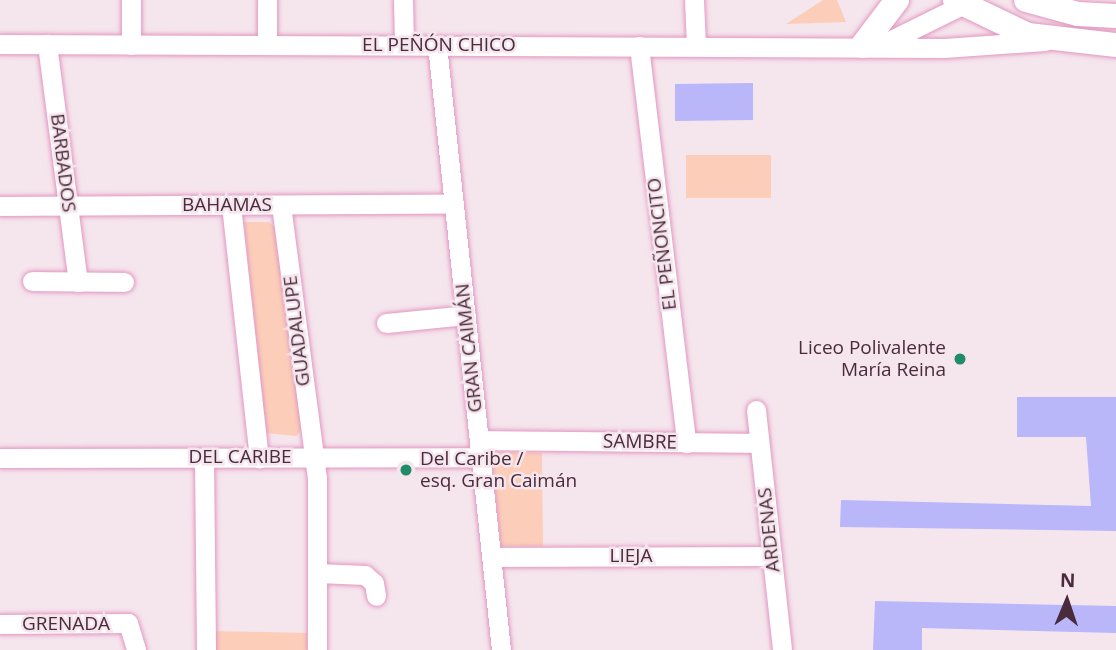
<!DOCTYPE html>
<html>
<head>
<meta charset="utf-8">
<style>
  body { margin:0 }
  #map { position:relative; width:1116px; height:650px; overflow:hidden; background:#f5e5ed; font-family:"Open Sans",sans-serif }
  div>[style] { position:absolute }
  .green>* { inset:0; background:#fcceb9 }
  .building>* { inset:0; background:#b9b6fa }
  .roads { filter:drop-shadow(0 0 2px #e397c0) drop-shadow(0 0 2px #e397c0) }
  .minor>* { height:19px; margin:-9.5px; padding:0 9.5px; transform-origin:9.5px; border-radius:9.5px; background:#fff }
  .major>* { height:24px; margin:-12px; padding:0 12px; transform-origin:12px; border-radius:12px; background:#fff }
  .dots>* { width:19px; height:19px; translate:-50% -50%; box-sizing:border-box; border:4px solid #f5e5ed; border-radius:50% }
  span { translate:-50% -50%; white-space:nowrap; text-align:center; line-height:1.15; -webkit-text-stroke:5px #f5e5ed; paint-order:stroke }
  .street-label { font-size:19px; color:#4a2b3c }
  .poi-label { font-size:19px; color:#4a2b3c }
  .right { translate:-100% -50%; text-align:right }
  .left { translate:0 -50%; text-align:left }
  .north { position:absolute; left:1032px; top:566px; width:70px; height:70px; -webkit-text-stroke:5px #f5e5ed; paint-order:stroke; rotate:2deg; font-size:19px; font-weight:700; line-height:28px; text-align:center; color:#4a2b3c }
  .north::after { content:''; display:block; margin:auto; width:24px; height:32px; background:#4a2b3c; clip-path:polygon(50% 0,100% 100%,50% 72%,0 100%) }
</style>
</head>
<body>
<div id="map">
  <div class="green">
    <div style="clip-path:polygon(823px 0,837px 0,846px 22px,786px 24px)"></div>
    <div style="clip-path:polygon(686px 155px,771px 155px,771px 198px,686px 198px)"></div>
    <div style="clip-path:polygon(244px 222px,269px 222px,276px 229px,302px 430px,296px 436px,266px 433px)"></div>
    <div style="clip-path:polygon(491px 452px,542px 453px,543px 546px,501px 546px)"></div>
    <div style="clip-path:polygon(213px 631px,307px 633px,307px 650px,213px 650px)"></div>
  </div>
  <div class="building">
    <div style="clip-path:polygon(753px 83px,753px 120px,675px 121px,675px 84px)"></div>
    <div style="clip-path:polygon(1017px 397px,1116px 397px,1116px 531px,840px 527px,841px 500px,1091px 506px,1086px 437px,1017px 437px)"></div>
    <div style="clip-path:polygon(875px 601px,1116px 606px,1116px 633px,922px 628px,922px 650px,873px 650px)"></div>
  </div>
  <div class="roads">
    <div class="minor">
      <div style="left:403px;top:0;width:45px;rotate:88.7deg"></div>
      <div style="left:694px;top:0;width:46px;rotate:87.5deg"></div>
      <div style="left:885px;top:43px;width:86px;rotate:-26.3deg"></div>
      <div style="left:0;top:44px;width:944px;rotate:0.24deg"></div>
      <div style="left:944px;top:48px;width:101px;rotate:-4deg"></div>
      <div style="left:47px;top:44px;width:240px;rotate:82.6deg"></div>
      <div style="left:131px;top:45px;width:45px;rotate:-90deg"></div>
      <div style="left:267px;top:45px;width:45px;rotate:-90deg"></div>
      <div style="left:437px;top:45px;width:608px;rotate:83.96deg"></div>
      <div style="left:639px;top:46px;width:400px;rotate:83.2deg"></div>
      <div style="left:231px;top:205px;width:255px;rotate:83.7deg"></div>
      <div style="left:281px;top:205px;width:275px;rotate:82.5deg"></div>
      <div style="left:317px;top:478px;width:172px;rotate:90deg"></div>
      <div style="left:0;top:206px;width:454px;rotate:-0.3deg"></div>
      <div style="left:32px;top:281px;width:92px;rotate:0.6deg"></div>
      <div style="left:386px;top:323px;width:80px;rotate:-5.7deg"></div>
      <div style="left:756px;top:410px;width:241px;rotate:83.8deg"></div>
      <div style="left:479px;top:440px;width:280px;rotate:0.6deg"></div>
      <div style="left:0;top:458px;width:481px;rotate:-0.1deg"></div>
      <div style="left:204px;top:458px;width:192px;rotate:89.4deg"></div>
      <div style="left:491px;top:557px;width:281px;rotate:-0.2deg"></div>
      <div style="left:317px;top:573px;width:48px;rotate:2.4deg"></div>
      <div style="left:365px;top:575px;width:12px;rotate:42deg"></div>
      <div style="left:374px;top:583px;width:13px;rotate:81deg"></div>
      <div style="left:0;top:624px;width:128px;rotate:-0.4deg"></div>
      <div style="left:128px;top:623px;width:28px;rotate:73deg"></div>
    </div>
    <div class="major">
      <div style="left:955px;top:0;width:81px;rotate:25.6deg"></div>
      <div style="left:1028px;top:35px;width:89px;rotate:6.5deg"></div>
      <div style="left:1026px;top:0;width:54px;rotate:15.1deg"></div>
      <div style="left:1078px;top:14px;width:38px;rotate:3deg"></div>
      <div style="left:862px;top:46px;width:58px;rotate:-52.7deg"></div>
    </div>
  </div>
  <div class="dots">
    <div style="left:960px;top:359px;background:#1f8b68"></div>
    <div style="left:406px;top:470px;background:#1f8b68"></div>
  </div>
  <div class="street-label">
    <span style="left:439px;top:45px">EL PEÑÓN CHICO</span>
    <span style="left:63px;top:163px;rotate:83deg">BARBADOS</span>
    <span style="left:227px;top:205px">BAHAMAS</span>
    <span style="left:662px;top:244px;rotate:-97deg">EL PEÑONCITO</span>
    <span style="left:297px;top:331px;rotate:-97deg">GUADALUPE</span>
    <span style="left:469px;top:348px;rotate:-96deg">GRAN CAIMÁN</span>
    <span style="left:640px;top:442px;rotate:1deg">SAMBRE</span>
    <span style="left:240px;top:457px">DEL CARIBE</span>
    <span style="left:769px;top:530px;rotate:-96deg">ARDENAS</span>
    <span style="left:631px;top:556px">LIEJA</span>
    <span style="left:66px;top:624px">GRENADA</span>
  </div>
  <div class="poi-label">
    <span class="right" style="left:946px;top:359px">Liceo Polivalente<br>María Reina</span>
    <span class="left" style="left:420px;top:470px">Del Caribe /<br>esq. Gran Caimán</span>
  </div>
  <div class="north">N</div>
</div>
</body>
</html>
